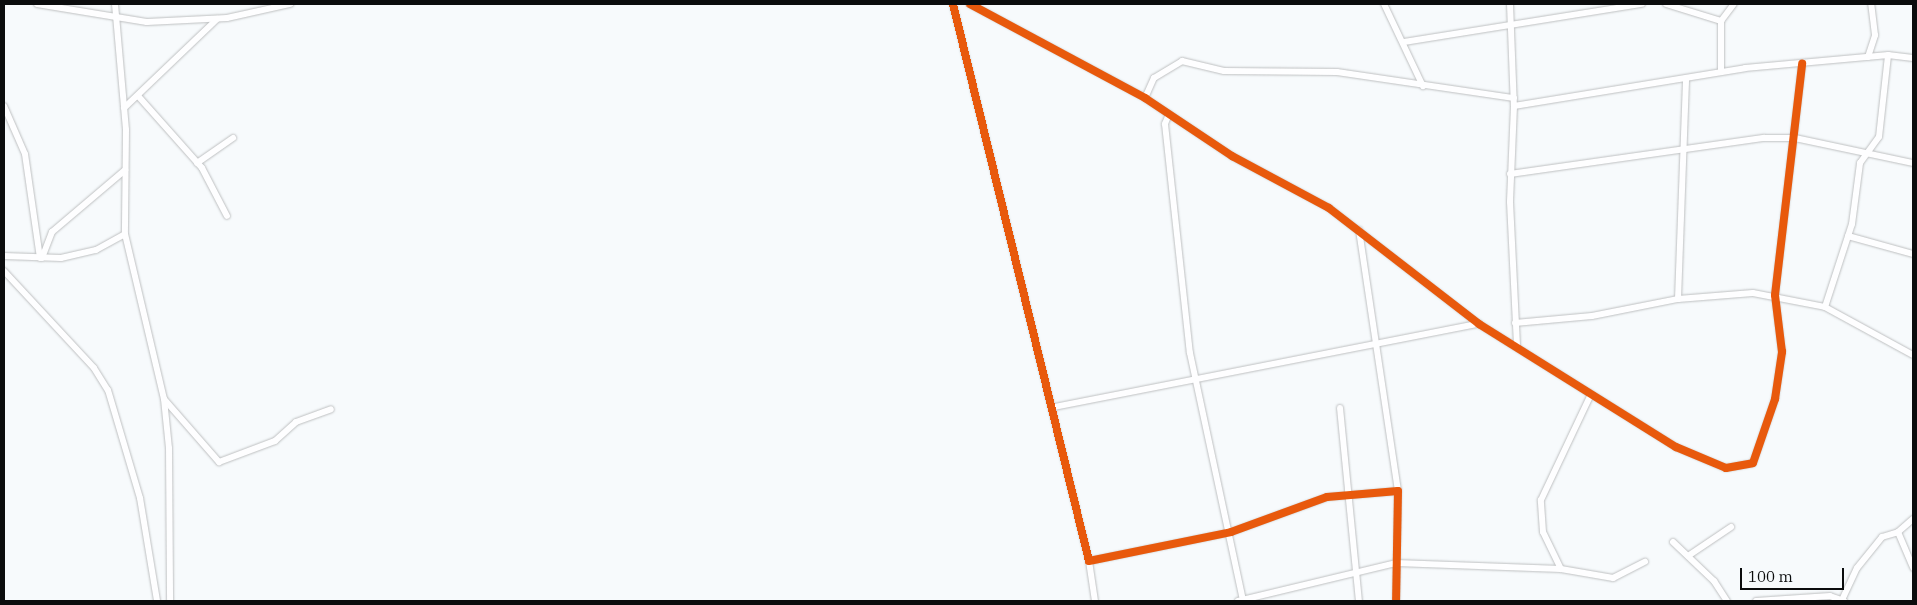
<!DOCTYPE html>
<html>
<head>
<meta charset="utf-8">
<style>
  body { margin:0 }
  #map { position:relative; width:1917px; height:605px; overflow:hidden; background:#f7fafc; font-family:"IBM Plex Serif",serif }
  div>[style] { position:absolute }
  .roads { filter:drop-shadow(0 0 1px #bec0c1) drop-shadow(0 0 1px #bec0c1) }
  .minor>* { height:6px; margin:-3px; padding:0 3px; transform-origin:3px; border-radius:3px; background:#fefeff }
  .cycleway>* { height:8px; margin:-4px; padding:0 4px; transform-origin:4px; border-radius:4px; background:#e8590c }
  span { translate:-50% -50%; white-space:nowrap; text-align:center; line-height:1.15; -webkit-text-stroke:4.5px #f6fafd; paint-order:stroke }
  .frame { position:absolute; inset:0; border:5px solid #0b0c0d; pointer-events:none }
  .scale { position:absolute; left:1740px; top:568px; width:104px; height:22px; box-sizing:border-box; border:2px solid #0b0c0d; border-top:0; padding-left:6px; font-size:15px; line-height:18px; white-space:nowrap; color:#0b0c0d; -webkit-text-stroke:4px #f6fafd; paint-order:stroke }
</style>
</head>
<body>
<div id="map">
  <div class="roads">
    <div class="minor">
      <div style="left:37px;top:4px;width:111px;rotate:9.3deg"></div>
      <div style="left:147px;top:22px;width:80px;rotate:-2.9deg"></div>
      <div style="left:227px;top:18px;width:65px;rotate:-12.5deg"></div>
      <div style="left:115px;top:4px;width:126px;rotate:85deg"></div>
      <div style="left:126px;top:130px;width:104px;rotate:90.6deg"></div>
      <div style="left:125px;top:234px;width:170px;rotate:76.7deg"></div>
      <div style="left:164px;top:399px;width:49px;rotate:84.2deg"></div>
      <div style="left:169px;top:448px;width:153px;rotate:89.6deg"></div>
      <div style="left:953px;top:4px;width:573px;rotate:76.28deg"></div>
      <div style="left:1089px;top:561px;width:145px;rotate:-11.5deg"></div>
      <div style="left:1231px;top:532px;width:102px;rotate:-20deg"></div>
      <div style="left:1327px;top:497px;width:71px;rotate:-4.8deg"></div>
      <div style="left:1398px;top:491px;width:110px;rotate:91deg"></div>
      <div style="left:970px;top:4px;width:199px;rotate:28.2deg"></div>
      <div style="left:1145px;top:98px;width:105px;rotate:33.7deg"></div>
      <div style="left:1232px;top:156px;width:110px;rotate:28.2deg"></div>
      <div style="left:1329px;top:208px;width:190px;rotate:37.7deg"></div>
      <div style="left:1479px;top:324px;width:232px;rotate:32deg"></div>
      <div style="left:1676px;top:447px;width:54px;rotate:22.8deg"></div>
      <div style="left:1726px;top:468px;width:27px;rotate:-10deg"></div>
      <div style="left:1753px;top:463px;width:68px;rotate:-71deg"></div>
      <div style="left:1775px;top:399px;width:48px;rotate:-81.5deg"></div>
      <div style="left:1782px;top:352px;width:57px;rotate:-97deg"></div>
      <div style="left:1775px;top:295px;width:233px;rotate:-83.3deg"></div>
      <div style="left:1384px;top:4px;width:91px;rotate:64.6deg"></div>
      <div style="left:1510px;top:4px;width:102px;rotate:87.8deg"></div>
      <div style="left:1514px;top:106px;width:96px;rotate:92.4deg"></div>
      <div style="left:1510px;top:202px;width:143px;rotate:87.2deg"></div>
      <div style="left:1666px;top:4px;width:58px;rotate:17.2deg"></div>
      <div style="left:1404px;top:42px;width:241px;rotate:-9.1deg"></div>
      <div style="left:1868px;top:57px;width:23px;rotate:-72deg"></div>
      <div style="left:1875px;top:35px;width:31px;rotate:-97deg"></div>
      <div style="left:1721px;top:72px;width:51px;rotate:-90deg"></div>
      <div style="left:1721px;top:21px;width:21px;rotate:-53deg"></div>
      <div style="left:139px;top:97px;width:95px;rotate:48.4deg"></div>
      <div style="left:202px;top:168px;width:54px;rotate:62.5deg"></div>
      <div style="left:1145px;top:98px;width:22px;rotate:-66deg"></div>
      <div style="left:1154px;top:78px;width:33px;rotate:-31deg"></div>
      <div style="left:1182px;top:61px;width:43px;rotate:13.4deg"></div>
      <div style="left:1224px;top:71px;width:113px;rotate:0.5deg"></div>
      <div style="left:1337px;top:72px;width:179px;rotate:8.4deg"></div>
      <div style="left:4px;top:106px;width:52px;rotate:66.4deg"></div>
      <div style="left:25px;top:154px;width:105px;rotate:81.8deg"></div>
      <div style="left:1514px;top:106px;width:234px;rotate:-9.3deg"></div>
      <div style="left:1745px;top:68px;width:144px;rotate:-5.2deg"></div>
      <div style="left:1888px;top:55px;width:25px;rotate:7deg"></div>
      <div style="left:124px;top:108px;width:129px;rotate:-43.7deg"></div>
      <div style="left:1169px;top:114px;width:11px;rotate:112deg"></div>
      <div style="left:1165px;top:124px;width:230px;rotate:83.8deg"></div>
      <div style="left:1190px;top:353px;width:253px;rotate:77.9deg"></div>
      <div style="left:197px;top:163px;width:44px;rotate:-34.8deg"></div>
      <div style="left:1510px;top:174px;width:257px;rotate:-8.1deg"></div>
      <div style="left:1764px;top:138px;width:31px"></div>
      <div style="left:1795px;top:138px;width:121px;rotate:12deg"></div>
      <div style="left:1359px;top:230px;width:264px;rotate:81.5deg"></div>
      <div style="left:1848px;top:236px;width:67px;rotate:15.5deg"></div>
      <div style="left:4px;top:256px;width:57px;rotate:2deg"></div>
      <div style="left:61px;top:258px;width:36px;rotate:-13deg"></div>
      <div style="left:96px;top:250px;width:33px;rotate:-29deg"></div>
      <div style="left:42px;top:258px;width:28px;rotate:-69deg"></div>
      <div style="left:52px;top:232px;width:96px;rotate:-40.3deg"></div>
      <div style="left:4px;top:271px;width:132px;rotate:47.1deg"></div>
      <div style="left:94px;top:368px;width:26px;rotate:58deg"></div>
      <div style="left:108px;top:390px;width:113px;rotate:73.5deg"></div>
      <div style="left:140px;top:498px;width:104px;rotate:80.6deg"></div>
      <div style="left:1678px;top:299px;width:221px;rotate:-87.9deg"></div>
      <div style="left:1825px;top:307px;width:87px;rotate:-72deg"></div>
      <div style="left:1852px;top:224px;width:62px;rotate:-82.5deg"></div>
      <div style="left:1860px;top:163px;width:32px;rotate:-54deg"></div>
      <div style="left:1879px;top:137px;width:82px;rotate:-83.7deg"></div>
      <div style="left:1515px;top:323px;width:77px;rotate:-5.2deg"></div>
      <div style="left:1592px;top:316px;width:88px;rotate:-11.2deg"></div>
      <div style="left:1678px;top:299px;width:75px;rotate:-4.6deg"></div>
      <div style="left:1753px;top:293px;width:73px;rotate:11deg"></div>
      <div style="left:1825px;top:307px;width:100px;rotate:28.6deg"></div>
      <div style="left:164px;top:399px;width:84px;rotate:48.9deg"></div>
      <div style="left:219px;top:462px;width:60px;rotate:-20.6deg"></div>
      <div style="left:275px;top:441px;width:28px;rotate:-42deg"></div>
      <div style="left:296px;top:422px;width:37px;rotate:-20deg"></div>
      <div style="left:1054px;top:407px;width:433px;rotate:-11.1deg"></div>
      <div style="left:1340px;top:408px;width:194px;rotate:84.4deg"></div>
      <div style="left:1898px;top:532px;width:39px;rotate:67deg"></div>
      <div style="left:1673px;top:542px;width:57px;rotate:43.6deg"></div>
      <div style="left:1714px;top:581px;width:24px;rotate:57deg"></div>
      <div style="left:1688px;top:556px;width:52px;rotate:-34deg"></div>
      <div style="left:1089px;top:561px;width:40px;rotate:81.5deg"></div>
      <div style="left:1561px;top:569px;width:41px;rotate:-115.9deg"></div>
      <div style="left:1543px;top:532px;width:32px;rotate:-94deg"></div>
      <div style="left:1541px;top:500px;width:117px;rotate:-64.7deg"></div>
      <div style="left:1842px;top:600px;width:35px;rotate:-65deg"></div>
      <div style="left:1857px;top:568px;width:40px;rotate:-51deg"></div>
      <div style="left:1882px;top:537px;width:17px;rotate:-17deg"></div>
      <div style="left:1898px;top:532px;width:20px;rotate:-41deg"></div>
      <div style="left:1238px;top:601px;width:163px;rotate:-13.5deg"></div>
      <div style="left:1396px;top:563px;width:165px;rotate:2.1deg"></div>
      <div style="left:1561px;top:569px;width:53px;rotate:9.8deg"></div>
      <div style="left:1613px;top:578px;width:36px;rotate:-27deg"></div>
      <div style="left:1756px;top:601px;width:74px;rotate:-3.9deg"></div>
      <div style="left:1830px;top:596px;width:15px;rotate:20deg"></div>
    </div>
  </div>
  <div class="cycleway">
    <div style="left:953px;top:4px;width:573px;rotate:76.28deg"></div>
    <div style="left:1089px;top:561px;width:145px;rotate:-11.5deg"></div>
    <div style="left:1231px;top:532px;width:102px;rotate:-20deg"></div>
    <div style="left:1327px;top:497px;width:71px;rotate:-4.8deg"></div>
    <div style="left:1398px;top:491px;width:110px;rotate:91deg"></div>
    <div style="left:970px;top:4px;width:199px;rotate:28.2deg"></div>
    <div style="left:1145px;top:98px;width:105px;rotate:33.7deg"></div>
    <div style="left:1232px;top:156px;width:110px;rotate:28.2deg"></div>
    <div style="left:1329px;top:208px;width:190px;rotate:37.7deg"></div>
    <div style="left:1479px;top:324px;width:232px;rotate:32deg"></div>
    <div style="left:1676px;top:447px;width:54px;rotate:22.8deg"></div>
    <div style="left:1726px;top:468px;width:27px;rotate:-10deg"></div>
    <div style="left:1753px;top:463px;width:68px;rotate:-71deg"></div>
    <div style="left:1775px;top:399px;width:48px;rotate:-81.5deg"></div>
    <div style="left:1782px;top:352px;width:57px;rotate:-97deg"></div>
    <div style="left:1775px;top:295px;width:233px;rotate:-83.3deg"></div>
  </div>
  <div class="frame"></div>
  <div class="scale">100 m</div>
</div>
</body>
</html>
